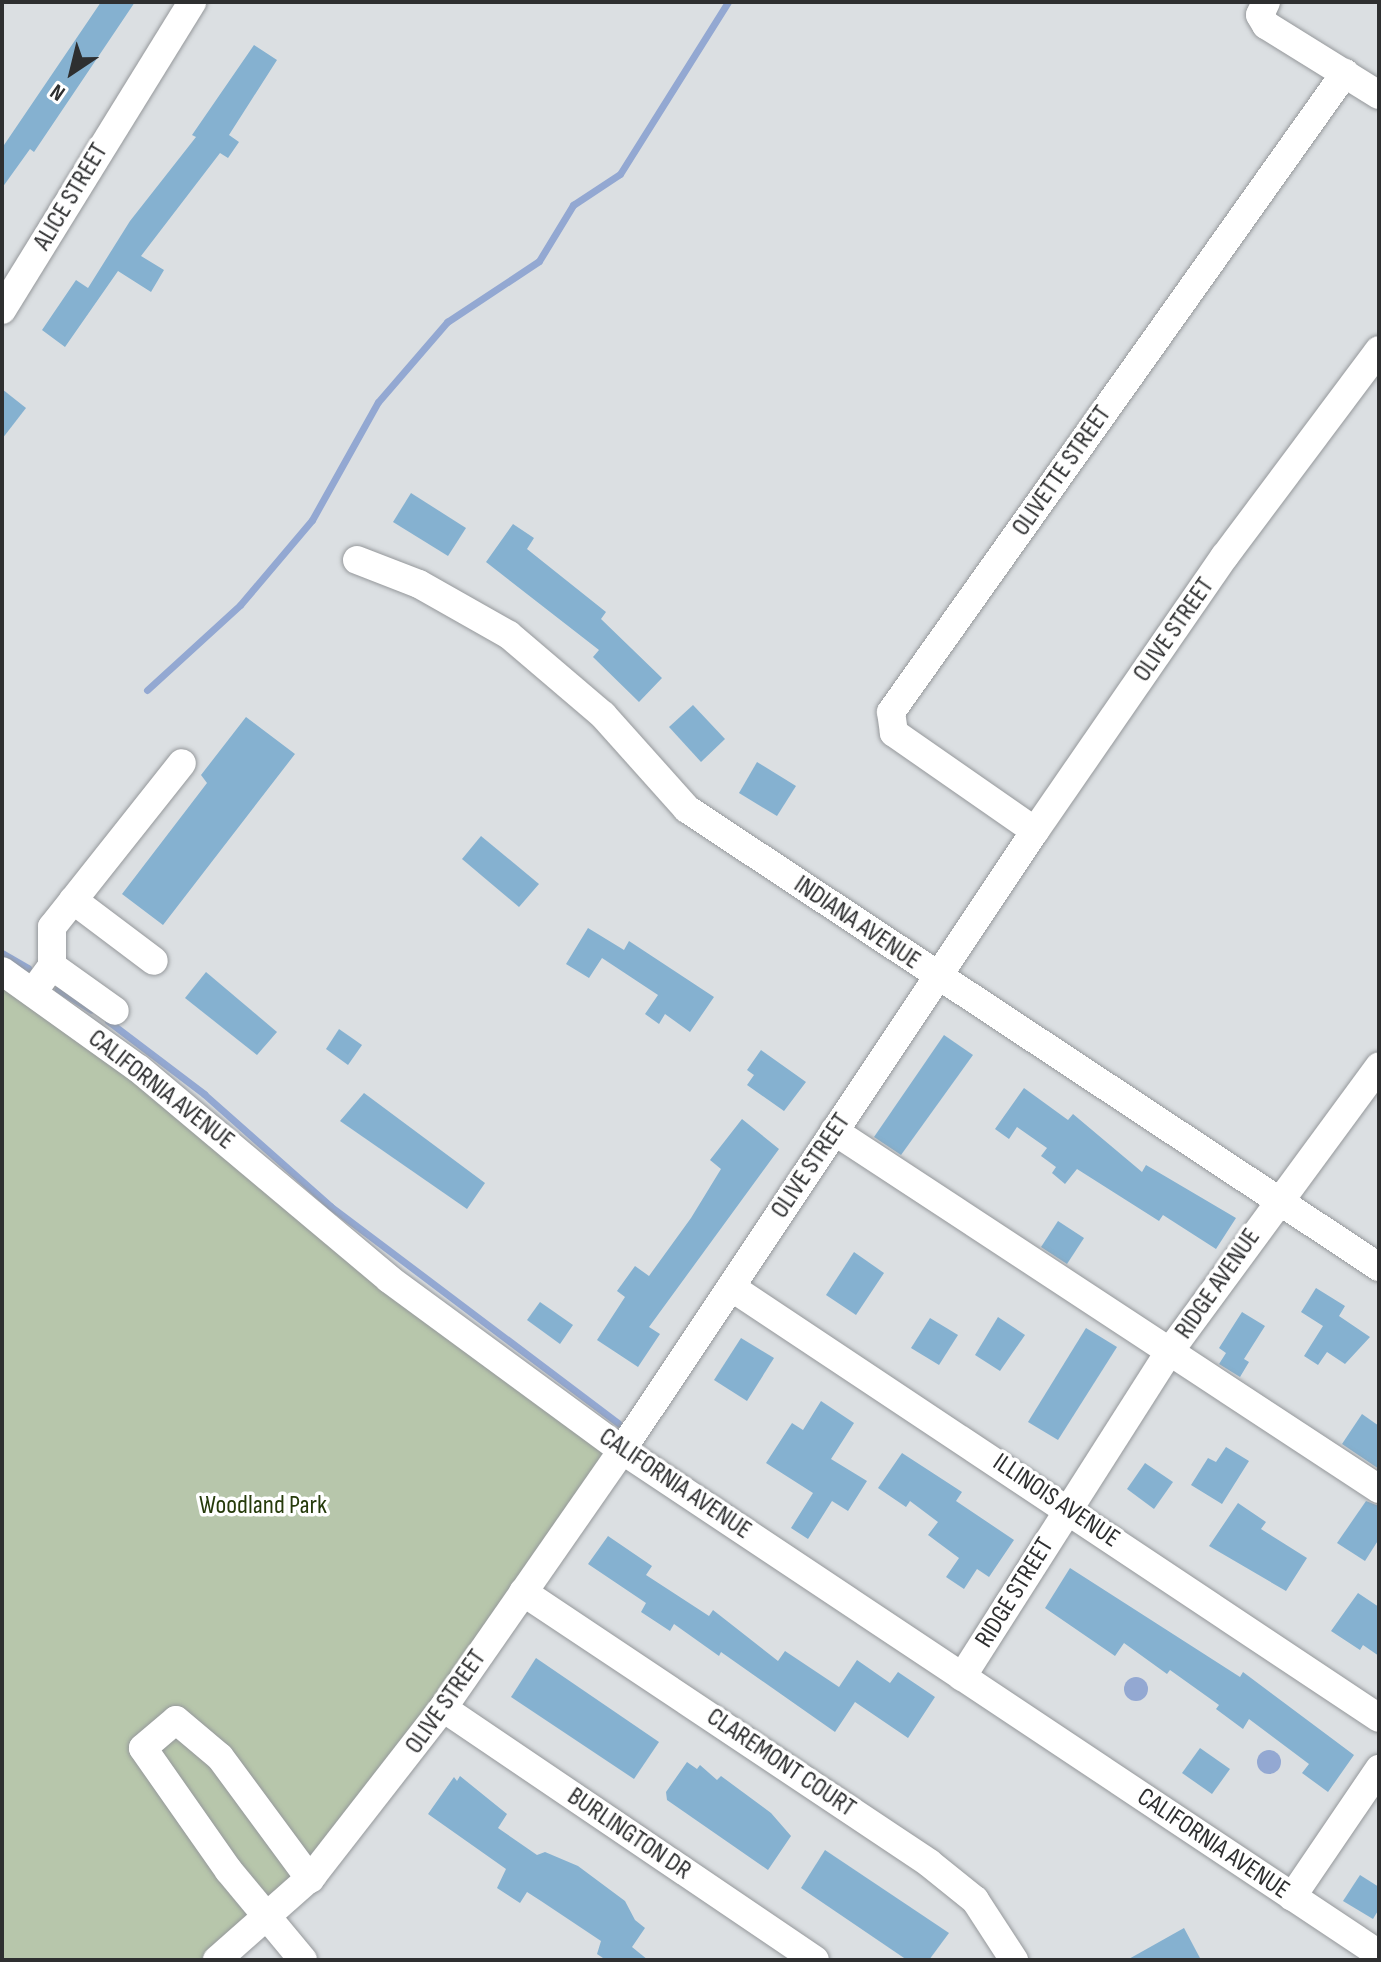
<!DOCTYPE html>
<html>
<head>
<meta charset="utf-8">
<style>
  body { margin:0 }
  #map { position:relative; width:1381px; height:1962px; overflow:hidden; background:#dbdfe2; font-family:"Sofia Sans Condensed",sans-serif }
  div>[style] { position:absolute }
  .green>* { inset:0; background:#b7c6ab }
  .water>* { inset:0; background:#93a8d2 }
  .round { border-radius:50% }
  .stream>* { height:7px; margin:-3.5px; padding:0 3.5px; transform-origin:3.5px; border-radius:3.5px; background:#93a8d2 }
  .building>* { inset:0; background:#85b1d0 }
  .roads { filter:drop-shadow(0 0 2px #95989b) drop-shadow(0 0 2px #95989b) }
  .minor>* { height:28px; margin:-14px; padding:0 14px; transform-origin:14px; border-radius:14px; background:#fff }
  span { translate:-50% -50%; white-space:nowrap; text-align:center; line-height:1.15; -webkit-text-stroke:7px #fff; paint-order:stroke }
  .street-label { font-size:26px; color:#2e2f30 }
  .park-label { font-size:26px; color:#263b0b }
  .frame { position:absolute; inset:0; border:4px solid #2e2f30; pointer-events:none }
  .north { position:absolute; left:32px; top:32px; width:80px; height:80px; -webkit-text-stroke:6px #fff; paint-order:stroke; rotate:215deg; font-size:22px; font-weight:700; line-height:32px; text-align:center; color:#2e2f30 }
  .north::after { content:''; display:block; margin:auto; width:28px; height:36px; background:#2e2f30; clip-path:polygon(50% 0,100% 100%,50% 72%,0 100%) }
</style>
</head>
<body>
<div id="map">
  <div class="green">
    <div style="clip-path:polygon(2px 977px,622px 1450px,354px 1829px,215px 1960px,2px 1960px)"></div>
  </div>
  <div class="water">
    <div class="round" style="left:1124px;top:1677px;width:24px;height:24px"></div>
    <div class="round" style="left:1257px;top:1750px;width:24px;height:24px"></div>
  </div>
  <div class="stream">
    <div style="left:147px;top:690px;width:126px;rotate:-42.4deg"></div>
    <div style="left:240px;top:605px;width:111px;rotate:-49.7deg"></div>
    <div style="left:312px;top:520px;width:135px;rotate:-60.8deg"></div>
    <div style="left:378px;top:402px;width:106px;rotate:-49.2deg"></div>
    <div style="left:447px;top:322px;width:110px;rotate:-33.5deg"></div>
    <div style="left:539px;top:261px;width:66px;rotate:-58.7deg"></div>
    <div style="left:573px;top:205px;width:56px;rotate:-33.4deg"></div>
    <div style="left:620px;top:174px;width:203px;rotate:-57.9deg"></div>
    <div style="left:2px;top:953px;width:30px;rotate:30deg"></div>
    <div style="left:58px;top:989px;width:39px;rotate:32deg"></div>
    <div style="left:108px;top:1021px;width:121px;rotate:37.2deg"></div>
    <div style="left:204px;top:1094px;width:169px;rotate:41.6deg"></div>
    <div style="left:330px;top:1206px;width:361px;rotate:37deg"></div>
  </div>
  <div class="building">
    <div style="clip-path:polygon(101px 2px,135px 2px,34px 152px,30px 149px,2px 188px,2px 148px)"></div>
    <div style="clip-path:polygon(254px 45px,277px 60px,229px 135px,239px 142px,228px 158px,220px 153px,141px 256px,164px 270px,151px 292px,118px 271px,65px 347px,42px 330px,76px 280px,88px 288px,130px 221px,196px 137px,192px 135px)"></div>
    <div style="clip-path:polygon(2px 389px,26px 408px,2px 439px)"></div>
    <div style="clip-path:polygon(411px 493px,466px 528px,448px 556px,393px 522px)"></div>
    <div style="clip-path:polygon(513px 524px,534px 538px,527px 549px,606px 612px,601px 619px,662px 678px,639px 702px,593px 657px,599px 650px,486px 562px)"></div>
    <div style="clip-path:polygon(693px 705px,725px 739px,701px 762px,669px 727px)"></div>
    <div style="clip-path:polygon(246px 717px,295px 754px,163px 925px,122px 894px,207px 783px,201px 775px)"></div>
    <div style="clip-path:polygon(757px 762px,796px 786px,777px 816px,739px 793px)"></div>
    <div style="clip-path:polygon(481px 836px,539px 884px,519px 907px,462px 859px)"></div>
    <div style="clip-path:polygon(588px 928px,624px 950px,629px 941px,714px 997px,690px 1032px,665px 1014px,659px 1024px,645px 1014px,658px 995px,602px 958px,589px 978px,566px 964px)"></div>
    <div style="clip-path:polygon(206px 972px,277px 1032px,257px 1055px,185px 998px)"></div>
    <div style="clip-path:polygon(339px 1029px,362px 1045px,348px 1065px,326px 1049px)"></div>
    <div style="clip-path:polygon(944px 1035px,973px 1055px,901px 1155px,874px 1137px)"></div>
    <div style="clip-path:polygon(761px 1050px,806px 1082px,784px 1111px,747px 1085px,754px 1075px,747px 1070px)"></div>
    <div style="clip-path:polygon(1024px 1088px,1068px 1120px,1073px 1114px,1142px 1172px,1146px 1165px,1236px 1218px,1216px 1249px,1163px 1215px,1159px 1221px,1077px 1169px,1065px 1184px,1052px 1173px,1056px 1167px,1041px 1156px,1047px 1148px,1017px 1127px,1009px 1139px,995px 1129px)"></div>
    <div style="clip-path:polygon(364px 1093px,485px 1183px,467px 1209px,340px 1121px)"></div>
    <div style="clip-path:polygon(742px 1119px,779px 1149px,649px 1327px,660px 1334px,638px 1367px,597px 1340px,625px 1297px,617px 1291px,635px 1266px,649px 1276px,691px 1218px,721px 1169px,710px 1160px)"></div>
    <div style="clip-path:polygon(1058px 1221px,1084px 1238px,1067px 1264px,1041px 1247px)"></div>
    <div style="clip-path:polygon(854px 1252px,884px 1273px,856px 1315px,826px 1295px)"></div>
    <div style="clip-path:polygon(1316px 1288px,1345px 1306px,1339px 1316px,1370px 1337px,1345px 1364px,1327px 1352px,1318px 1365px,1304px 1356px,1323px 1326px,1301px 1312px)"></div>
    <div style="clip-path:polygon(540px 1302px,573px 1325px,560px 1344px,527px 1320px)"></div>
    <div style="clip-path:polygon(1242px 1312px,1265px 1326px,1244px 1359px,1249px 1362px,1240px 1377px,1219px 1364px,1226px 1353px,1219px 1348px)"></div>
    <div style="clip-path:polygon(998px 1317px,1025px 1335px,1000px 1371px,975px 1355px)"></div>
    <div style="clip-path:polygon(930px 1318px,958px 1335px,939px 1365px,911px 1348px)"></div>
    <div style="clip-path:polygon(1086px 1328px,1117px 1347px,1058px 1440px,1028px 1422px)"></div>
    <div style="clip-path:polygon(741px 1338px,774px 1358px,747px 1401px,714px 1380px)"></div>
    <div style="clip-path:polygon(821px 1401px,854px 1423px,831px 1459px,867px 1481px,848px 1511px,832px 1501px,808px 1539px,791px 1528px,813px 1493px,766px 1463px,792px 1423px,803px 1430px)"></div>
    <div style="clip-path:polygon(1362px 1414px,1379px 1426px,1379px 1469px,1342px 1444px)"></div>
    <div style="clip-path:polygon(1226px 1447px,1249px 1461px,1222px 1504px,1191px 1485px,1208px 1458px,1216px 1462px)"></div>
    <div style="clip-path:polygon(902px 1453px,962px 1492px,956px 1501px,1014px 1540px,989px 1577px,977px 1569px,964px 1589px,946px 1577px,959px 1558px,928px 1535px,938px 1522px,910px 1501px,906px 1507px,878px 1488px)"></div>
    <div style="clip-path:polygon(1145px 1463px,1173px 1482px,1154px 1509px,1127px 1489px)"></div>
    <div style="clip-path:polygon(1366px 1501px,1379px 1506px,1379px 1539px,1365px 1561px,1337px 1543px)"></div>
    <div style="clip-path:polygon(1238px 1503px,1266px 1522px,1261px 1529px,1307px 1558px,1286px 1591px,1209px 1546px)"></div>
    <div style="clip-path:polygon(608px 1536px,652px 1566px,646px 1575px,709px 1616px,713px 1610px,778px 1661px,785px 1651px,839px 1687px,857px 1660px,890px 1683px,898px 1672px,935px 1697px,908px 1738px,855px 1702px,835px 1732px,721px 1652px,719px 1656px,674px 1624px,670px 1631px,641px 1612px,646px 1603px,588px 1564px)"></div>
    <div style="clip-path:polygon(1070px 1568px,1240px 1677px,1243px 1672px,1354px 1755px,1328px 1792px,1302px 1773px,1309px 1764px,1249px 1719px,1243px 1729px,1216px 1709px,1219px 1705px,1170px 1670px,1167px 1674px,1124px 1643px,1115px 1656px,1045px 1608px)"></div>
    <div style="clip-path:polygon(1358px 1593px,1379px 1607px,1379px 1656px,1363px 1645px,1360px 1650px,1331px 1631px)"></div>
    <div style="clip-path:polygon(536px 1658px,659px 1742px,634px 1779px,511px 1697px)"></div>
    <div style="clip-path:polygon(1200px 1748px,1230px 1769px,1212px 1794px,1182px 1773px)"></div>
    <div style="clip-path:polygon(687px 1762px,697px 1769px,700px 1765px,717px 1780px,721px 1776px,771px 1813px,791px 1836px,768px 1870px,667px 1800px,666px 1792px)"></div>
    <div style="clip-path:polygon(460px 1776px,507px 1814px,498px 1828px,537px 1855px,545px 1852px,578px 1866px,625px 1901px,635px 1920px,645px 1928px,632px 1947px,648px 1960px,606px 1960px,597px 1954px,601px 1941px,541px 1901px,527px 1892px,520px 1903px,497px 1888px,506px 1869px,428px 1814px,454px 1777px,457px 1781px)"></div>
    <div style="clip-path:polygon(825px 1850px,949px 1933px,929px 1960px,907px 1960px,801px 1888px)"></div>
    <div style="clip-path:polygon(1360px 1875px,1379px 1887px,1379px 1909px,1373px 1919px,1343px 1901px)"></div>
    <div style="clip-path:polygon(1184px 1928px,1201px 1960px,1127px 1960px)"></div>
  </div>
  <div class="roads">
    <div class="minor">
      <div style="left:1266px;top:2px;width:14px;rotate:115deg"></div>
      <div style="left:1260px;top:15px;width:12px;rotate:59deg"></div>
      <div style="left:1266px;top:25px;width:133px;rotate:31.8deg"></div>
      <div style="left:2px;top:310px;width:362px;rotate:-58.3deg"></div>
      <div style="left:357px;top:560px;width:66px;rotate:21.2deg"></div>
      <div style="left:419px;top:584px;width:103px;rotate:29.5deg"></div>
      <div style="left:509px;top:635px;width:123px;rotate:40.4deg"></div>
      <div style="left:603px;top:715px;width:126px;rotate:48.2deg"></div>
      <div style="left:687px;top:809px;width:830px;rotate:33.5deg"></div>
      <div style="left:1035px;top:831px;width:172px;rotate:-145.2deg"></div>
      <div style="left:894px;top:733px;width:21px;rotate:-98deg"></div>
      <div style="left:891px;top:712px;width:784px;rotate:-54.61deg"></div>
      <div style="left:73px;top:900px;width:101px;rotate:37deg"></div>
      <div style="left:52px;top:966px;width:77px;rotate:35.5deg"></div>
      <div style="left:2px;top:971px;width:168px;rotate:35.6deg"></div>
      <div style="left:139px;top:1069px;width:326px;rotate:40deg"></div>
      <div style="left:389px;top:1279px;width:289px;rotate:36.3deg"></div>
      <div style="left:622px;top:1450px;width:909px;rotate:33.66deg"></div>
      <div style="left:33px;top:992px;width:32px;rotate:-54deg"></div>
      <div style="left:52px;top:966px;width:39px;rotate:-90deg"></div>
      <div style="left:52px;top:927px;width:209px;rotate:-51.6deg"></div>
      <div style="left:834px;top:1131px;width:652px;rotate:33.3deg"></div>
      <div style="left:731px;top:1287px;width:778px;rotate:33.63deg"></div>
      <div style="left:523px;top:1592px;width:488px;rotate:33.7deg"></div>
      <div style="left:929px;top:1863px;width:59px;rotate:38.8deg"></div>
      <div style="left:975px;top:1900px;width:72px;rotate:57deg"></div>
      <div style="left:962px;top:1677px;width:387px;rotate:-57.5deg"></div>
      <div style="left:1170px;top:1351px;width:353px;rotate:-53.7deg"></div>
      <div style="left:443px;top:1708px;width:449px;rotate:34.1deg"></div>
      <div style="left:1292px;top:1897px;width:155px;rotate:-55.8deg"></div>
      <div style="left:217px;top:1960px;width:128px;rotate:-41.5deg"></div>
      <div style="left:313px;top:1875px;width:212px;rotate:-52.1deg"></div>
      <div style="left:443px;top:1708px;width:314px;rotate:-55.2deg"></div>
      <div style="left:622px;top:1450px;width:744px;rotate:-56.29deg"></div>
      <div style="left:1035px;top:831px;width:334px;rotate:-55.4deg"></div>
      <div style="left:1225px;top:556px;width:257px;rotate:-53.2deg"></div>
      <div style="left:303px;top:1960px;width:116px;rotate:-129.7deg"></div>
      <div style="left:229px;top:1871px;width:150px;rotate:-125deg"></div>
      <div style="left:143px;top:1748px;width:43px;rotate:-40.3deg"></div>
      <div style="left:176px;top:1720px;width:57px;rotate:40.1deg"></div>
      <div style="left:220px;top:1757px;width:152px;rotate:53.6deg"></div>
    </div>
  </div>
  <div class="street-label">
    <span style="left:71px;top:197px;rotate:-59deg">ALICE STREET</span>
    <span style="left:1062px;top:471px;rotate:-55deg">OLIVETTE STREET</span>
    <span style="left:1174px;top:630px;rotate:-55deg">OLIVE STREET</span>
    <span style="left:857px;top:923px;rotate:34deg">INDIANA AVENUE</span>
    <span style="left:161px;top:1090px;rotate:38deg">CALIFORNIA AVENUE</span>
    <span style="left:811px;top:1166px;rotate:-56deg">OLIVE STREET</span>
    <span style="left:1218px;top:1284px;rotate:-55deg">RIDGE AVENUE</span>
    <span style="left:675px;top:1484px;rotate:34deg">CALIFORNIA AVENUE</span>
    <span style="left:1056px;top:1501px;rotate:34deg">ILLINOIS AVENUE</span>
    <span style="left:1015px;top:1593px;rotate:-58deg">RIDGE STREET</span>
    <span style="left:446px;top:1702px;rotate:-55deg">OLIVE STREET</span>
    <span style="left:781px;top:1763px;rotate:34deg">CLAREMONT COURT</span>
    <span style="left:629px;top:1834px;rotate:34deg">BURLINGTON DR</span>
    <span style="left:1213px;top:1844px;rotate:34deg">CALIFORNIA AVENUE</span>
  </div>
  <div class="park-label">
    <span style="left:263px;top:1506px">Woodland Park</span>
  </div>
  <div class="frame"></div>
  <div class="north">N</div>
</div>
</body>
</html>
